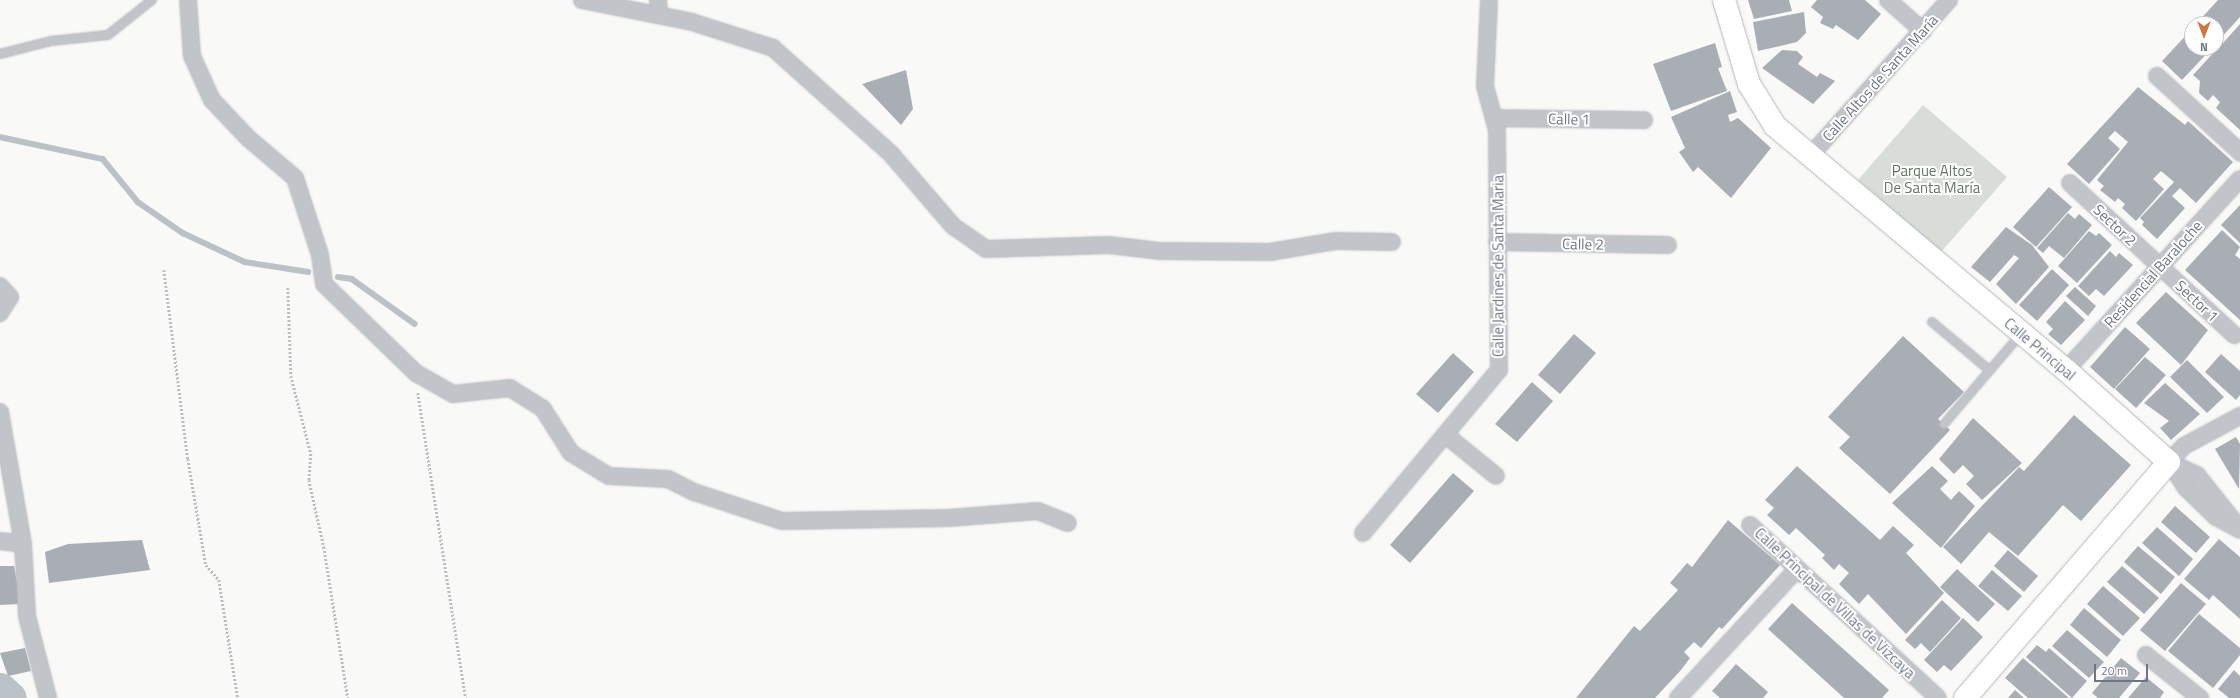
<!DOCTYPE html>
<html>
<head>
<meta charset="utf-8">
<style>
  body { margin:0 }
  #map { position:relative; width:2240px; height:698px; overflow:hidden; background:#f9f9f7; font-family:"Titillium Web",sans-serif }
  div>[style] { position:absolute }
  .green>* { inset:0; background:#d8ddd7 }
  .stream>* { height:5.5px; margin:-2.75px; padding:0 2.75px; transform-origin:2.75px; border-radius:2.75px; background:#bac2c7 }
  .river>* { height:33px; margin:-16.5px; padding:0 16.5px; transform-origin:16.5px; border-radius:16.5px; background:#bac2c7 }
  .building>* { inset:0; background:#a9aeb5 }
  .path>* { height:2.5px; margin-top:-1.25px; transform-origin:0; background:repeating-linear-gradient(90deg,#bbbdc0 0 2px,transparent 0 4px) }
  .roads { filter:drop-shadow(0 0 1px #b4b7bc) drop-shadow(0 0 1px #b4b7bc) }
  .lane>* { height:8px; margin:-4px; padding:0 4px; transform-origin:4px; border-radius:4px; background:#c1c4c8 }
  .street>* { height:16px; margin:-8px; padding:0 8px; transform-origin:8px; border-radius:8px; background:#c1c4c8 }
  .secondary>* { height:22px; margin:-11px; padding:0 11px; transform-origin:11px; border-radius:11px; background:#fff }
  span { translate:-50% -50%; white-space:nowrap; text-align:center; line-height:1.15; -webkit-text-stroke:4px #fff; paint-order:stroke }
  .street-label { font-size:15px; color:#6c7684 }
  .park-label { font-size:15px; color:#676 }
  .north { position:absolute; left:2184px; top:16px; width:40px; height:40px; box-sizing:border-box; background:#fff; border:1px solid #c4c8ce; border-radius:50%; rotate:180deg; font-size:11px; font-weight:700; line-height:16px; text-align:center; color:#6c7684 }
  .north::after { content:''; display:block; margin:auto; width:14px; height:18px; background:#ce7743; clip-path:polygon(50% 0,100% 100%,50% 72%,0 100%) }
  .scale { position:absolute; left:2094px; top:664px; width:54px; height:18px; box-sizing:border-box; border:2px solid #6c7684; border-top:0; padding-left:5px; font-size:12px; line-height:14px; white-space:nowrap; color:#6c7684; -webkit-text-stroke:3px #fff; paint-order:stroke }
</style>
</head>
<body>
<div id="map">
  <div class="green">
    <div style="clip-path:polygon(1923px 105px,2007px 177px,1941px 252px,1858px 180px)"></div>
  </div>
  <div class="stream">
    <div style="left:0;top:137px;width:105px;rotate:12.1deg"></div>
    <div style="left:103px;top:159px;width:55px;rotate:50.9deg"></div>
    <div style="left:138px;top:202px;width:55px;rotate:34.6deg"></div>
    <div style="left:183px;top:233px;width:68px;rotate:25.1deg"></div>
    <div style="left:245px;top:262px;width:64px;rotate:9deg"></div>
    <div style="left:338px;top:277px;width:14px;rotate:8deg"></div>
    <div style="left:352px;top:279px;width:77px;rotate:35.5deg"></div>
  </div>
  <div class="river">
    <div style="left:0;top:689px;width:13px;rotate:42deg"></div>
  </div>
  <div class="building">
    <div style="clip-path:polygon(1748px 0,1789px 0,1792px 11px,1754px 19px)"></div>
    <div style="clip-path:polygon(1817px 0,1865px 0,1881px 14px,1858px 40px,1836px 25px,1833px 29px,1820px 23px,1823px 17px,1811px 7px)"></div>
    <div style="clip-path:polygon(2218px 0,2240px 0,2240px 17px,2219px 40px,2223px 43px,2240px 24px,2240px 130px,2216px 108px,2220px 102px,2213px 95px,2208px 101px,2199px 93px,2200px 81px,2193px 75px,2216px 50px,2216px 24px,2196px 24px)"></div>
    <div style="clip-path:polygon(1804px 12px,1806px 33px,1797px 42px,1758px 51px,1753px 22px)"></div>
    <div style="clip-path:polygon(2192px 29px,2192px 48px,2212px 48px,2182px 80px,2162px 61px)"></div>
    <div style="clip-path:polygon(1715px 43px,1722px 67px,1718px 68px,1727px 91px,1671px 111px,1653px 64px)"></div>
    <div style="clip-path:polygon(1782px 50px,1797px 51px,1803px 57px,1798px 64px,1817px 77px,1820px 73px,1835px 81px,1813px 104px,1762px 68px)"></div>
    <div style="clip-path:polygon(906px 70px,913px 109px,901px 125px,862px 84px)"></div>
    <div style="clip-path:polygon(2138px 87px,2185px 125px,2188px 121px,2233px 162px,2196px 203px,2180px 188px,2172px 196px,2185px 208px,2157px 239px,2142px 225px,2144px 222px,2140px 218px,2174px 182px,2161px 171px,2153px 179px,2164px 189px,2136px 221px,2122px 208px,2125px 204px,2118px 198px,2115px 202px,2100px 190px,2104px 186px,2097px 180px,2128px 142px,2115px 131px,2108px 138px,2120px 149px,2089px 184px,2067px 164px)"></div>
    <div style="clip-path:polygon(1730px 91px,1737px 112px,1728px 115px,1730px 122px,1738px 118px,1771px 148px,1731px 198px,1698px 167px,1693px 172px,1679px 152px,1685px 148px,1671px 117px)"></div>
    <div style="clip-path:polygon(2049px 187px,2072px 207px,2036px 247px,2013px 227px)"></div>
    <div style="clip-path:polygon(2240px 205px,2240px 243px,2221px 225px)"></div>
    <div style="clip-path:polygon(2068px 213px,2075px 219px,2079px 214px,2092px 225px,2064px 258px,2049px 246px,2043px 253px,2037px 248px)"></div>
    <div style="clip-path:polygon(2006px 227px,2032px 245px,2049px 267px,2016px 304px,1996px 284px,2019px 258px,2014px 255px,1990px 282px,1971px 267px)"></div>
    <div style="clip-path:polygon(2222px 230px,2240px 247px,2235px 255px,2240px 259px,2240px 320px,2185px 270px)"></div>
    <div style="clip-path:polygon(2089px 231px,2096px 236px,2099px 233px,2112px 245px,2077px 283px,2058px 266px)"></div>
    <div style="clip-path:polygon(2110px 251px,2116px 257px,2119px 253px,2133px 265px,2104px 296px,2096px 289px,2089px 296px,2078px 286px)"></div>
    <div style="clip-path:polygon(2052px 269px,2069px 285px,2037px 321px,2019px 305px)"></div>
    <div style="clip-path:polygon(2075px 287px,2096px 306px,2088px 316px,2066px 296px)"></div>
    <div style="clip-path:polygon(2166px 292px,2208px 330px,2181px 365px,2136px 323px)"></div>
    <div style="clip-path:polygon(2065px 301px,2085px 320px,2061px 345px,2048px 334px,2053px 329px,2046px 322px)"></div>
    <div style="clip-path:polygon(2125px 327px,2150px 349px,2114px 389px,2090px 367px)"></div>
    <div style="clip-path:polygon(1574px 334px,1596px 353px,1560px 394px,1538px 375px)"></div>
    <div style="clip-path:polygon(1903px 336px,1964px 392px,1938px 419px,1950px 430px,1890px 494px,1839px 448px,1850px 437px,1828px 417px)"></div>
    <div style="clip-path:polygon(1453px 353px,1474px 372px,1438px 413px,1416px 394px)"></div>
    <div style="clip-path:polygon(2221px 354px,2240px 371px,2240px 395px,2236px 400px,2205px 372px)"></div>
    <div style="clip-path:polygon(2145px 357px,2166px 375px,2136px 408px,2115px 389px)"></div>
    <div style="clip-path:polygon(2187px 360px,2224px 397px,2207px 413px,2170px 377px)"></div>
    <div style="clip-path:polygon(1532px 382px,1553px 401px,1517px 442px,1495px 424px)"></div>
    <div style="clip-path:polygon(2165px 383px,2200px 414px,2171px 440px,2160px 428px,2169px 421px,2144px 403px)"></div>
    <div style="clip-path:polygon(2074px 415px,2131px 465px,2081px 521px,2063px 505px,2018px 556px,1989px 532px,1961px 564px,1943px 547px,2019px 467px,2024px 471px)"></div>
    <div style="clip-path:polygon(1973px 418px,2022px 463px,1982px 500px,1966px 484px,1974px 476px,1963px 465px,1954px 474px,1939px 459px)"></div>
    <div style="clip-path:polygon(2236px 437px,2240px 444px,2239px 489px,2215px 449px)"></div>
    <div style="clip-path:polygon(1797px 466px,1880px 540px,1893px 526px,1914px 545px,1906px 553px,1944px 593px,1906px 634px,1868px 594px,1859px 604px,1839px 584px,1849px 573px,1839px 564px,1834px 570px,1822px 558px,1825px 555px,1796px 528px,1789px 535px,1767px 515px,1774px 508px,1765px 500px)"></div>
    <div style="clip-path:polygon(1932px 466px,1948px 481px,1940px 489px,1951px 500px,1959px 491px,1975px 506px,1941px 548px,1892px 503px)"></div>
    <div style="clip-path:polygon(1453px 473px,1474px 491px,1410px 563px,1390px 545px)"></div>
    <div style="clip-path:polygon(2175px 506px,2210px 537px,2196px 553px,2161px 522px)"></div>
    <div style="clip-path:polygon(1728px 520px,1780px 565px,1722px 629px,1719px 627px,1701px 648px,1694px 642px,1684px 652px,1690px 658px,1681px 670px,1655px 698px,1576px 698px,1634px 626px,1640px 631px,1678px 590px,1670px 583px,1687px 563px,1692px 567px)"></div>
    <div style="clip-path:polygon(2157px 527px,2193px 559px,2179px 576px,2142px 543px)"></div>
    <div style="clip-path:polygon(2219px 539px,2240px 557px,2240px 619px,2213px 595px,2209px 600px,2184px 579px)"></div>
    <div style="clip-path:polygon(142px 540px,150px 570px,49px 583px,45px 552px,68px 544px)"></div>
    <div style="clip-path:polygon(2138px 546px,2175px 577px,2161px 594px,2124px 562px)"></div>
    <div style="clip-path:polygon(2008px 550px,2038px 576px,2024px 592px,1994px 566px)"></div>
    <div style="clip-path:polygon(0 566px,14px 566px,21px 604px,0 605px)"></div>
    <div style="clip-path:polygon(2122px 566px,2159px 598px,2144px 614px,2107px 582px)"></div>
    <div style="clip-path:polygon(1957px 569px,1995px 604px,1978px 622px,1940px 587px)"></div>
    <div style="clip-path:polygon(1992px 570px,2022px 596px,2008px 611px,1978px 586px)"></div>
    <div style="clip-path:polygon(2181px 583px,2206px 604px,2165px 651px,2140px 630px)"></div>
    <div style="clip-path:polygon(2103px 586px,2140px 618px,2123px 636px,2087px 604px)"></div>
    <div style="clip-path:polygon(1942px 600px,1961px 618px,1930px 652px,1921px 643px,1915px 649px,1905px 640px)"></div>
    <div style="clip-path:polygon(1792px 603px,1889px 690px,1882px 698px,1844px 698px,1768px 629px)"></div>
    <div style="clip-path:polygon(2084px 608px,2121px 640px,2107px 657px,2070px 625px)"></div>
    <div style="clip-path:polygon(2199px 614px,2240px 648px,2240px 655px,2213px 688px,2168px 651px)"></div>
    <div style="clip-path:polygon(1963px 618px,1983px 637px,1951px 671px,1944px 665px,1937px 672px,1924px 660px)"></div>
    <div style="clip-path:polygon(2067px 630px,2104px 662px,2089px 678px,2052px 646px)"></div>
    <div style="clip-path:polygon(2037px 645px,2046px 652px,2049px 648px,2087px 681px,2072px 698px,2026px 657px)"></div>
    <div style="clip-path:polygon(25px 648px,31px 671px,8px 676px,0 653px)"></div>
    <div style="clip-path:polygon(2023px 658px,2069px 698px,2028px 698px,2005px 678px)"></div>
    <div style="clip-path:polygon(2121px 658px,2140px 673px,2119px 698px,2098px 698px,2092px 693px)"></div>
    <div style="clip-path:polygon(1736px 664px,1768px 692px,1763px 698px,1720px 698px,1712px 691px)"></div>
    <div style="clip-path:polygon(2234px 670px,2240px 676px,2240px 698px,2229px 698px,2218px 689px)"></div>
    <div style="clip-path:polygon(2146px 677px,2164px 692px,2160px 698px,2128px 698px)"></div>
    <div style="clip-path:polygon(2015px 690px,2024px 698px,2008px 698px)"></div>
  </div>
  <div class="path">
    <div style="left:164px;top:270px;width:191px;rotate:82.8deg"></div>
    <div style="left:188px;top:459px;width:108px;rotate:80.4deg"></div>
    <div style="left:206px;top:565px;width:20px;rotate:49deg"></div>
    <div style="left:219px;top:580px;width:120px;rotate:80.9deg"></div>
    <div style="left:288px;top:288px;width:88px;rotate:88deg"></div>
    <div style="left:291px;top:376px;width:81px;rotate:75.6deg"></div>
    <div style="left:311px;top:454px;width:26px;rotate:94deg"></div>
    <div style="left:309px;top:480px;width:69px;rotate:77.4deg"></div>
    <div style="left:324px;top:547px;width:153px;rotate:81deg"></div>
    <div style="left:418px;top:393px;width:309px;rotate:81.1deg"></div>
  </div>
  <div class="roads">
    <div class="lane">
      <div style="left:0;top:54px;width:53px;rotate:-14.3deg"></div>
      <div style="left:51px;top:41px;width:57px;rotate:-6deg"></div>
      <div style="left:108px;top:35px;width:56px;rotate:-38.5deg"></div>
      <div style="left:1932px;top:322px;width:73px;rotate:40deg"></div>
      <div style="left:1944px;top:424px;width:118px;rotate:-49.5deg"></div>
    </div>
    <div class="street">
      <div style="left:188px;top:0;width:56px;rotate:85.9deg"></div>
      <div style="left:192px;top:56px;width:48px;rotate:65.6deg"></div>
      <div style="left:212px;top:100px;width:52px;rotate:46.5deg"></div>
      <div style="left:248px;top:138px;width:62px;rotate:40.4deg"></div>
      <div style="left:295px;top:178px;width:81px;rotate:72deg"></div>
      <div style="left:320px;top:255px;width:29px;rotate:82deg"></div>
      <div style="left:324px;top:284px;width:128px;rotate:44.1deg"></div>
      <div style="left:416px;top:373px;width:43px;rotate:29.6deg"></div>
      <div style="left:453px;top:394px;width:57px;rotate:-6deg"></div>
      <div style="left:510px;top:388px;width:39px;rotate:32deg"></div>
      <div style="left:543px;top:409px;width:52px;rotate:57.5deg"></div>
      <div style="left:571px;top:453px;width:44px;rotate:31.2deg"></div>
      <div style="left:609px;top:476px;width:59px;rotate:2.9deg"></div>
      <div style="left:668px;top:479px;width:29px;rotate:27deg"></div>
      <div style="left:694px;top:492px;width:93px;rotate:18.2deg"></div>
      <div style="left:782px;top:521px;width:166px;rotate:-1deg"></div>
      <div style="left:948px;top:518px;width:90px;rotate:-4.4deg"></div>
      <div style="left:1038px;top:511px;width:32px;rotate:22deg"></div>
      <div style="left:582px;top:0;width:112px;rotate:11.3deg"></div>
      <div style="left:692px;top:22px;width:85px;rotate:17.8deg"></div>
      <div style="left:773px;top:48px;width:159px;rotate:41.9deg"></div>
      <div style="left:891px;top:154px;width:95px;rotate:49.3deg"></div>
      <div style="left:953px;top:226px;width:40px;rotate:34.9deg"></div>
      <div style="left:986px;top:249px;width:123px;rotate:-1.9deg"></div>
      <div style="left:1109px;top:245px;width:50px;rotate:6.8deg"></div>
      <div style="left:1159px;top:251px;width:111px;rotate:0.5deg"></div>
      <div style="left:1270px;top:252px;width:67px;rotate:-9.5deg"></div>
      <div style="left:1336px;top:241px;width:56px;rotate:1deg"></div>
      <div style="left:658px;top:0;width:14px;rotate:86deg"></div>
      <div style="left:1888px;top:0;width:47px;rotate:41.5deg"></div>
      <div style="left:2157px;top:76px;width:113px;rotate:42.5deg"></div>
      <div style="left:1494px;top:118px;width:150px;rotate:0.8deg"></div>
      <div style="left:1810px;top:156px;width:209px;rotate:-48.3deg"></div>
      <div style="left:2070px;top:183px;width:224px;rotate:42.8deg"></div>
      <div style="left:1497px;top:242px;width:171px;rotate:1deg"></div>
      <div style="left:0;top:286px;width:15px;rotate:48deg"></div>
      <div style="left:10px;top:297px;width:19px;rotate:122deg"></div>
      <div style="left:2066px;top:370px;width:258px;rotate:-47.7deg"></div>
      <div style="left:0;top:412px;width:134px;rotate:80.1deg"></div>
      <div style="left:23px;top:544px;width:72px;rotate:86.8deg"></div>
      <div style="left:27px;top:616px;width:85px;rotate:75.6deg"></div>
      <div style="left:1447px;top:436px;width:63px;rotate:39.2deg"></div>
      <div style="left:2169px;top:462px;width:31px;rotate:57deg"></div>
      <div style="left:2186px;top:488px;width:42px;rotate:44deg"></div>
      <div style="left:2216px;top:517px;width:27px;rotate:28deg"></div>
      <div style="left:2169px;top:462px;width:31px;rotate:25deg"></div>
      <div style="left:2197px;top:475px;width:69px;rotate:51.5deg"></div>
      <div style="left:2169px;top:462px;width:22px;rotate:-47deg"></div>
      <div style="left:2184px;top:446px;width:64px;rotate:-28.2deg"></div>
      <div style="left:1750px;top:525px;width:255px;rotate:42.6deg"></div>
      <div style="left:1363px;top:533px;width:212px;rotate:-50.2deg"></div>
      <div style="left:1499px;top:370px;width:240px;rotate:-90.5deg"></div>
      <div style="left:1497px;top:130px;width:46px;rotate:-105.3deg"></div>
      <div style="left:1485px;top:86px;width:86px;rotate:-87.3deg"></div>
      <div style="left:0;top:541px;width:23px;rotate:7deg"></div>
      <div style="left:2146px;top:655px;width:69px;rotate:38.5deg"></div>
      <div style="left:1678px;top:698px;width:176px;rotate:-47.3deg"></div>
    </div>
    <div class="secondary">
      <div style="left:1724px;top:0;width:88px;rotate:73.4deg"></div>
      <div style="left:1749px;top:84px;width:49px;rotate:58.2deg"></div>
      <div style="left:1775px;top:126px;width:380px;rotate:40deg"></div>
      <div style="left:2066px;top:370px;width:138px;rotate:41.8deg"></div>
      <div style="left:2169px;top:462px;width:312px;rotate:130.8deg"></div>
    </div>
  </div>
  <div class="street-label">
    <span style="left:1880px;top:78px;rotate:-48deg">Calle Altos de Santa María</span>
    <span style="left:1569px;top:119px;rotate:1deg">Calle 1</span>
    <span style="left:2115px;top:225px;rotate:43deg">Sector 2</span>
    <span style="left:1583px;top:244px;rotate:1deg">Calle 2</span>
    <span style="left:1498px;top:266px;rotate:-90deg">Calle Jardines de Santa Maria</span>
    <span style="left:2153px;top:274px;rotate:-48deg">Residencial Baraloche</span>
    <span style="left:2197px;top:301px;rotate:43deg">Sector 1</span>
    <span style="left:2040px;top:349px;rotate:40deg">Calle Principal</span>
    <span style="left:1835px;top:603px;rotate:43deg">Calle Principal de Villas de Vizcaya</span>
  </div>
  <div class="park-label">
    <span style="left:1932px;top:179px">Parque Altos<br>De Santa María</span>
  </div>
  <div class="north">N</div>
  <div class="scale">20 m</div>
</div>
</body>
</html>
